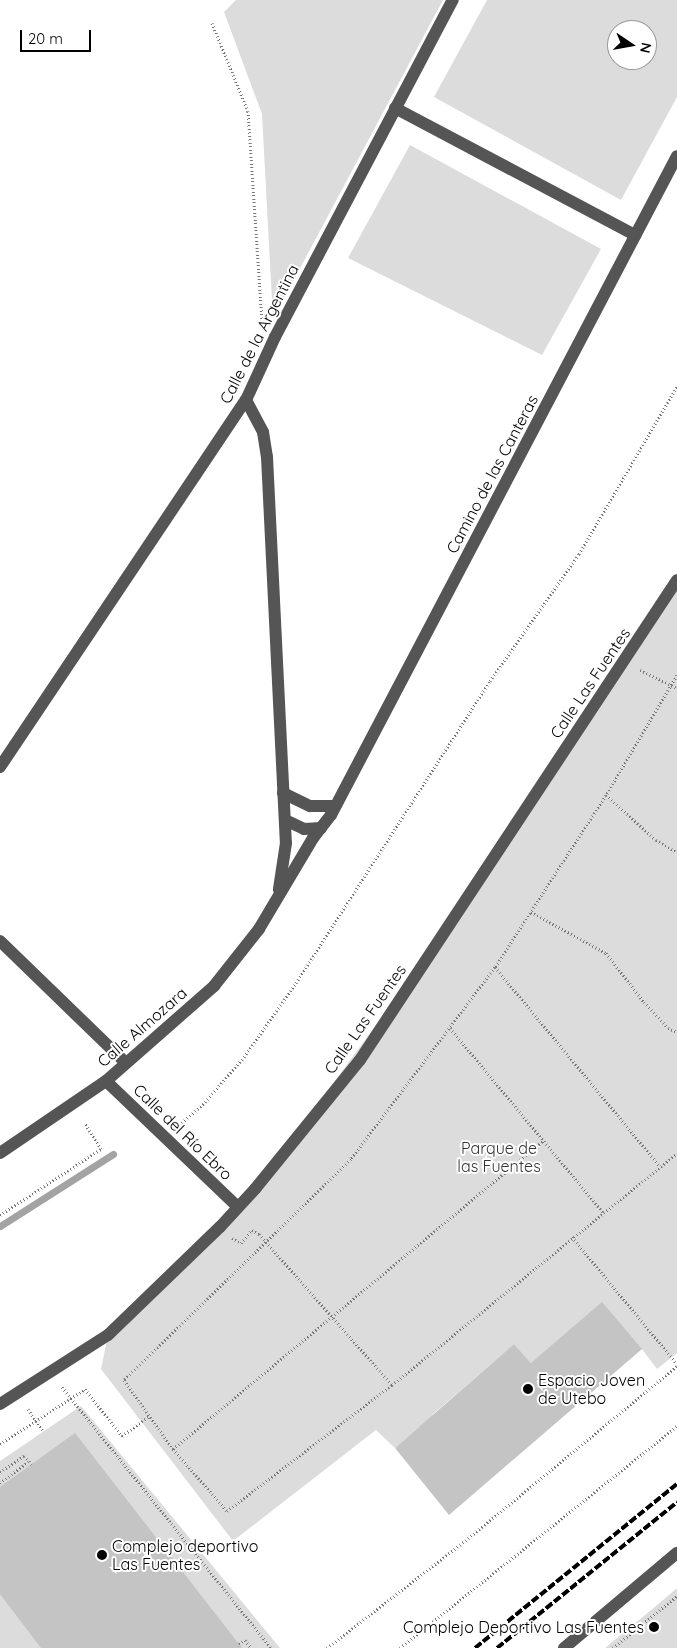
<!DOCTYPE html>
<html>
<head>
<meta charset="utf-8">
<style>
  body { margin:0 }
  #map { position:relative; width:677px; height:1648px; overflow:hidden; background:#fff; font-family:Quicksand,sans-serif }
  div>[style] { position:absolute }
  .green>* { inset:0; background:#dcdcdc }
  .stream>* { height:7px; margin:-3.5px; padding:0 3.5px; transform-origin:3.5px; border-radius:3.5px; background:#a3a3a3 }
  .building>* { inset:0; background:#c4c4c4 }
  .path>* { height:3px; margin-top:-1.5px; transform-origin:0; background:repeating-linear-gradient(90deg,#777 0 1px,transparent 0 3.5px) }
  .minor>* { height:12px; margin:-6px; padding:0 6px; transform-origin:6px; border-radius:6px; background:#555 }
  .rail>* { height:4px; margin-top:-2px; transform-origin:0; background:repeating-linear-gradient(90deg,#000 0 8px,transparent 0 10.5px) }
  .dots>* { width:14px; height:14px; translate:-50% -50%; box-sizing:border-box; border:2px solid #fff; border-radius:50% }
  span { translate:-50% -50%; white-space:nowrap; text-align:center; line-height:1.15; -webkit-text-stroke:4px #fff; paint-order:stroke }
  .street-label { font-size:16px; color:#000 }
  .park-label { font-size:16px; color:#333 }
  .poi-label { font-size:16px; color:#000 }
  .left { translate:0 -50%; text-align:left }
  .right { translate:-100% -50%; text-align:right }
  .north { position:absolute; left:607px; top:20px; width:50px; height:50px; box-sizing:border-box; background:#fff; border:1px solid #999; border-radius:50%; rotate:102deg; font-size:14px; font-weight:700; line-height:20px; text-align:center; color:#000 }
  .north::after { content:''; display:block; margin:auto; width:18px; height:22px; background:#000; clip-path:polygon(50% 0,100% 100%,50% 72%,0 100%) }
  .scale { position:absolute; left:20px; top:30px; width:71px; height:22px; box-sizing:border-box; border:2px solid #000; border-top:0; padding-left:6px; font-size:15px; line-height:18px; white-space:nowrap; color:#000; -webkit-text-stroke:4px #fff; paint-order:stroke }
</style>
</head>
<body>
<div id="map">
  <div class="green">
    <div style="clip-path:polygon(236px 0,443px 0,273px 319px,262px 114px,224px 12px)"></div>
    <div style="clip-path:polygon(evenodd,487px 0,677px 0,677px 97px,621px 200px,434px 97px,487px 0,617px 30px,647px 30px,647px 60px,617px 60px,617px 30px)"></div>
    <div style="clip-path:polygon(410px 145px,601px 249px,542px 355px,348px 258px)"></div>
    <div style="clip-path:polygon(677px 576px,677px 1353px,657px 1369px,642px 1349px,531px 1363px,514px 1344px,432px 1415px,439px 1426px,428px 1435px,419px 1427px,395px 1448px,376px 1430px,233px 1541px,101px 1369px,108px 1335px,255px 1189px,441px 937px)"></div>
    <div style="clip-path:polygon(81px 1406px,280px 1648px,0 1648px,0 1461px)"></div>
    <div style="clip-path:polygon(677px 1588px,677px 1648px,605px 1648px,656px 1606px)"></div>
  </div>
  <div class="stream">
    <div style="left:0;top:1226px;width:134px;rotate:-32.5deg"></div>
  </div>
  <div class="building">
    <div style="clip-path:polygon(602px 1302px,642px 1349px,449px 1515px,395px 1448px,514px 1344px,531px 1363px)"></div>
    <div style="clip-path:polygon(75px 1433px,242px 1648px,41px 1648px,0 1594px,0 1487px)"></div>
  </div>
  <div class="path">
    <div style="left:212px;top:23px;width:95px;rotate:67.8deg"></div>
    <div style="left:248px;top:111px;width:210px;rotate:86.2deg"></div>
    <div style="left:640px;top:670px;width:41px;rotate:25.9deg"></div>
    <div style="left:677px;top:675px;width:139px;rotate:120.6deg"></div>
    <div style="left:606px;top:795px;width:205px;rotate:122.8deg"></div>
    <div style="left:495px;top:967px;width:240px;rotate:126.9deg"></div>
    <div style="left:351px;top:1159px;width:317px;rotate:135.8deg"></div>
    <div style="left:124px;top:1380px;width:85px;rotate:54.6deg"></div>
    <div style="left:173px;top:1449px;width:82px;rotate:48.9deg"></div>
    <div style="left:227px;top:1511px;width:208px;rotate:-37.4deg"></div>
    <div style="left:392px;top:1385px;width:367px;rotate:-39.1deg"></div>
    <div style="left:606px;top:795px;width:67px;rotate:42deg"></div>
    <div style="left:656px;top:840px;width:24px;rotate:30deg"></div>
    <div style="left:531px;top:912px;width:85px;rotate:28.7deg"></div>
    <div style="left:606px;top:953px;width:62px;rotate:52.2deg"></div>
    <div style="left:644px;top:1002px;width:35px;rotate:47deg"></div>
    <div style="left:668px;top:1028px;width:10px;rotate:24deg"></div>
    <div style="left:495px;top:967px;width:257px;rotate:50.4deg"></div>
    <div style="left:450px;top:1028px;width:239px;rotate:50.3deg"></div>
    <div style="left:179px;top:1125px;width:35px;rotate:-41deg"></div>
    <div style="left:205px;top:1102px;width:60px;rotate:-49.1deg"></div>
    <div style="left:244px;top:1057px;width:90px;rotate:-54.9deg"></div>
    <div style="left:296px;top:983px;width:359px;rotate:-57.3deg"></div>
    <div style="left:490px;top:681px;width:155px;rotate:-55deg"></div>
    <div style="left:579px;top:554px;width:194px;rotate:-59.7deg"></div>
    <div style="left:0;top:1215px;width:121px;rotate:-33.2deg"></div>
    <div style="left:101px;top:1149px;width:31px;rotate:-122deg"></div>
    <div style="left:572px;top:1237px;width:165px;rotate:50.4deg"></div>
    <div style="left:232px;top:1238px;width:10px;rotate:29deg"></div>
    <div style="left:241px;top:1243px;width:17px;rotate:-50deg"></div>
    <div style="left:252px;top:1230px;width:8px;rotate:30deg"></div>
    <div style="left:259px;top:1234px;width:201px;rotate:48.6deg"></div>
    <div style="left:62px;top:1387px;width:334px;rotate:51.3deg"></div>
    <div style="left:28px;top:1409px;width:27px;rotate:56deg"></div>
    <div style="left:0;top:1444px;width:101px;rotate:-32.9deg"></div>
    <div style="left:85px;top:1389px;width:60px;rotate:51.8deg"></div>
    <div style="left:122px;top:1436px;width:34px;rotate:-36deg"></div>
    <div style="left:173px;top:1449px;width:481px;rotate:-39.8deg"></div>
    <div style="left:0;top:1472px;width:29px;rotate:-34deg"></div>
    <div style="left:24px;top:1456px;width:7px;rotate:45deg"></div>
    <div style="left:0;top:1483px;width:36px;rotate:-37deg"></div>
    <div style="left:29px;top:1461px;width:4px;rotate:56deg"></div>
    <div style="left:239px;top:1644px;width:7px;rotate:-34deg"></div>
    <div style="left:245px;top:1640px;width:10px;rotate:53deg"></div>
    <div style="left:327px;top:1648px;width:168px;rotate:-37.8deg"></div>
    <div style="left:460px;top:1545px;width:281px;rotate:-39.5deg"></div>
    <div style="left:400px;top:1648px;width:355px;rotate:-38.7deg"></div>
    <div style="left:613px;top:1648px;width:82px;rotate:-39.1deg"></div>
  </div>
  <div class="minor">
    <div style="left:395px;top:108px;width:272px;rotate:27.9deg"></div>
    <div style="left:246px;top:400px;width:36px;rotate:62deg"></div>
    <div style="left:263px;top:432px;width:25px;rotate:81deg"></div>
    <div style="left:267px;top:457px;width:386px;rotate:87.2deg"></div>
    <div style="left:286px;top:843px;width:47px;rotate:98.7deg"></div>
    <div style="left:0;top:767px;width:442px;rotate:-56.2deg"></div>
    <div style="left:246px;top:400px;width:69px;rotate:-65.3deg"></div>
    <div style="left:275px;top:337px;width:381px;rotate:-62.2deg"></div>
    <div style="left:283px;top:793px;width:30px;rotate:26deg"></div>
    <div style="left:310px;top:806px;width:24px"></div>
    <div style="left:285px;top:820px;width:21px;rotate:25deg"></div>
    <div style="left:304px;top:829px;width:17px;rotate:-3deg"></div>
    <div style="left:0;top:941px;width:175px;rotate:44.1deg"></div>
    <div style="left:106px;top:1081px;width:182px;rotate:43.7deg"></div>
    <div style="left:0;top:1153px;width:128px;rotate:-34.2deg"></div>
    <div style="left:106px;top:1081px;width:144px;rotate:-41.3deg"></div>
    <div style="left:214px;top:986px;width:73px;rotate:-51.7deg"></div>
    <div style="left:259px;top:929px;width:106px;rotate:-59.3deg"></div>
    <div style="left:313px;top:838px;width:29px;rotate:-52deg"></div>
    <div style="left:331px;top:815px;width:744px;rotate:-62.3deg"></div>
    <div style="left:0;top:1404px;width:128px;rotate:-32.6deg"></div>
    <div style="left:108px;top:1335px;width:156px;rotate:-44deg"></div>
    <div style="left:220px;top:1227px;width:52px;rotate:-47.4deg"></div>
    <div style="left:255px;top:1189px;width:166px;rotate:-50.9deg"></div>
    <div style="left:360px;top:1060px;width:575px;rotate:-56.56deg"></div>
    <div style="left:564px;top:1648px;width:148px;rotate:-40.1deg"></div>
  </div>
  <div class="rail">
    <div style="left:475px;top:1648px;width:260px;rotate:-39.1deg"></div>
    <div style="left:497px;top:1648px;width:232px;rotate:-39deg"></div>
  </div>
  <div class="dots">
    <div style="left:528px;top:1389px;background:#000"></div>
    <div style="left:102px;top:1555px;background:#000"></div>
    <div style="left:654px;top:1627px;background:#000"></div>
  </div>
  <div class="street-label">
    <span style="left:259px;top:334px;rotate:-63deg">Calle de la Argentina</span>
    <span style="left:492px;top:474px;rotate:-62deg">Camino de las Canteras</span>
    <span style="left:590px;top:683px;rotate:-56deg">Calle Las Fuentes</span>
    <span style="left:365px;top:1019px;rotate:-55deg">Calle Las Fuentes</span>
    <span style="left:142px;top:1027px;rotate:-41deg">Calle Almozara</span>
    <span style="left:183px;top:1132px;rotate:44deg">Calle del Río Ebro</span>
  </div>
  <div class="park-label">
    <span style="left:499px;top:1157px">Parque de<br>las Fuentes</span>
  </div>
  <div class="poi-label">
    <span class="left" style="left:538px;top:1389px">Espacio Joven<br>de Utebo</span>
    <span class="left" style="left:112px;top:1555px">Complejo deportivo<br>Las Fuentes</span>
    <span class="right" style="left:644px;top:1627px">Complejo Deportivo Las Fuentes</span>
  </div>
  <div class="north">N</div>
  <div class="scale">20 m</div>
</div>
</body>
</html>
